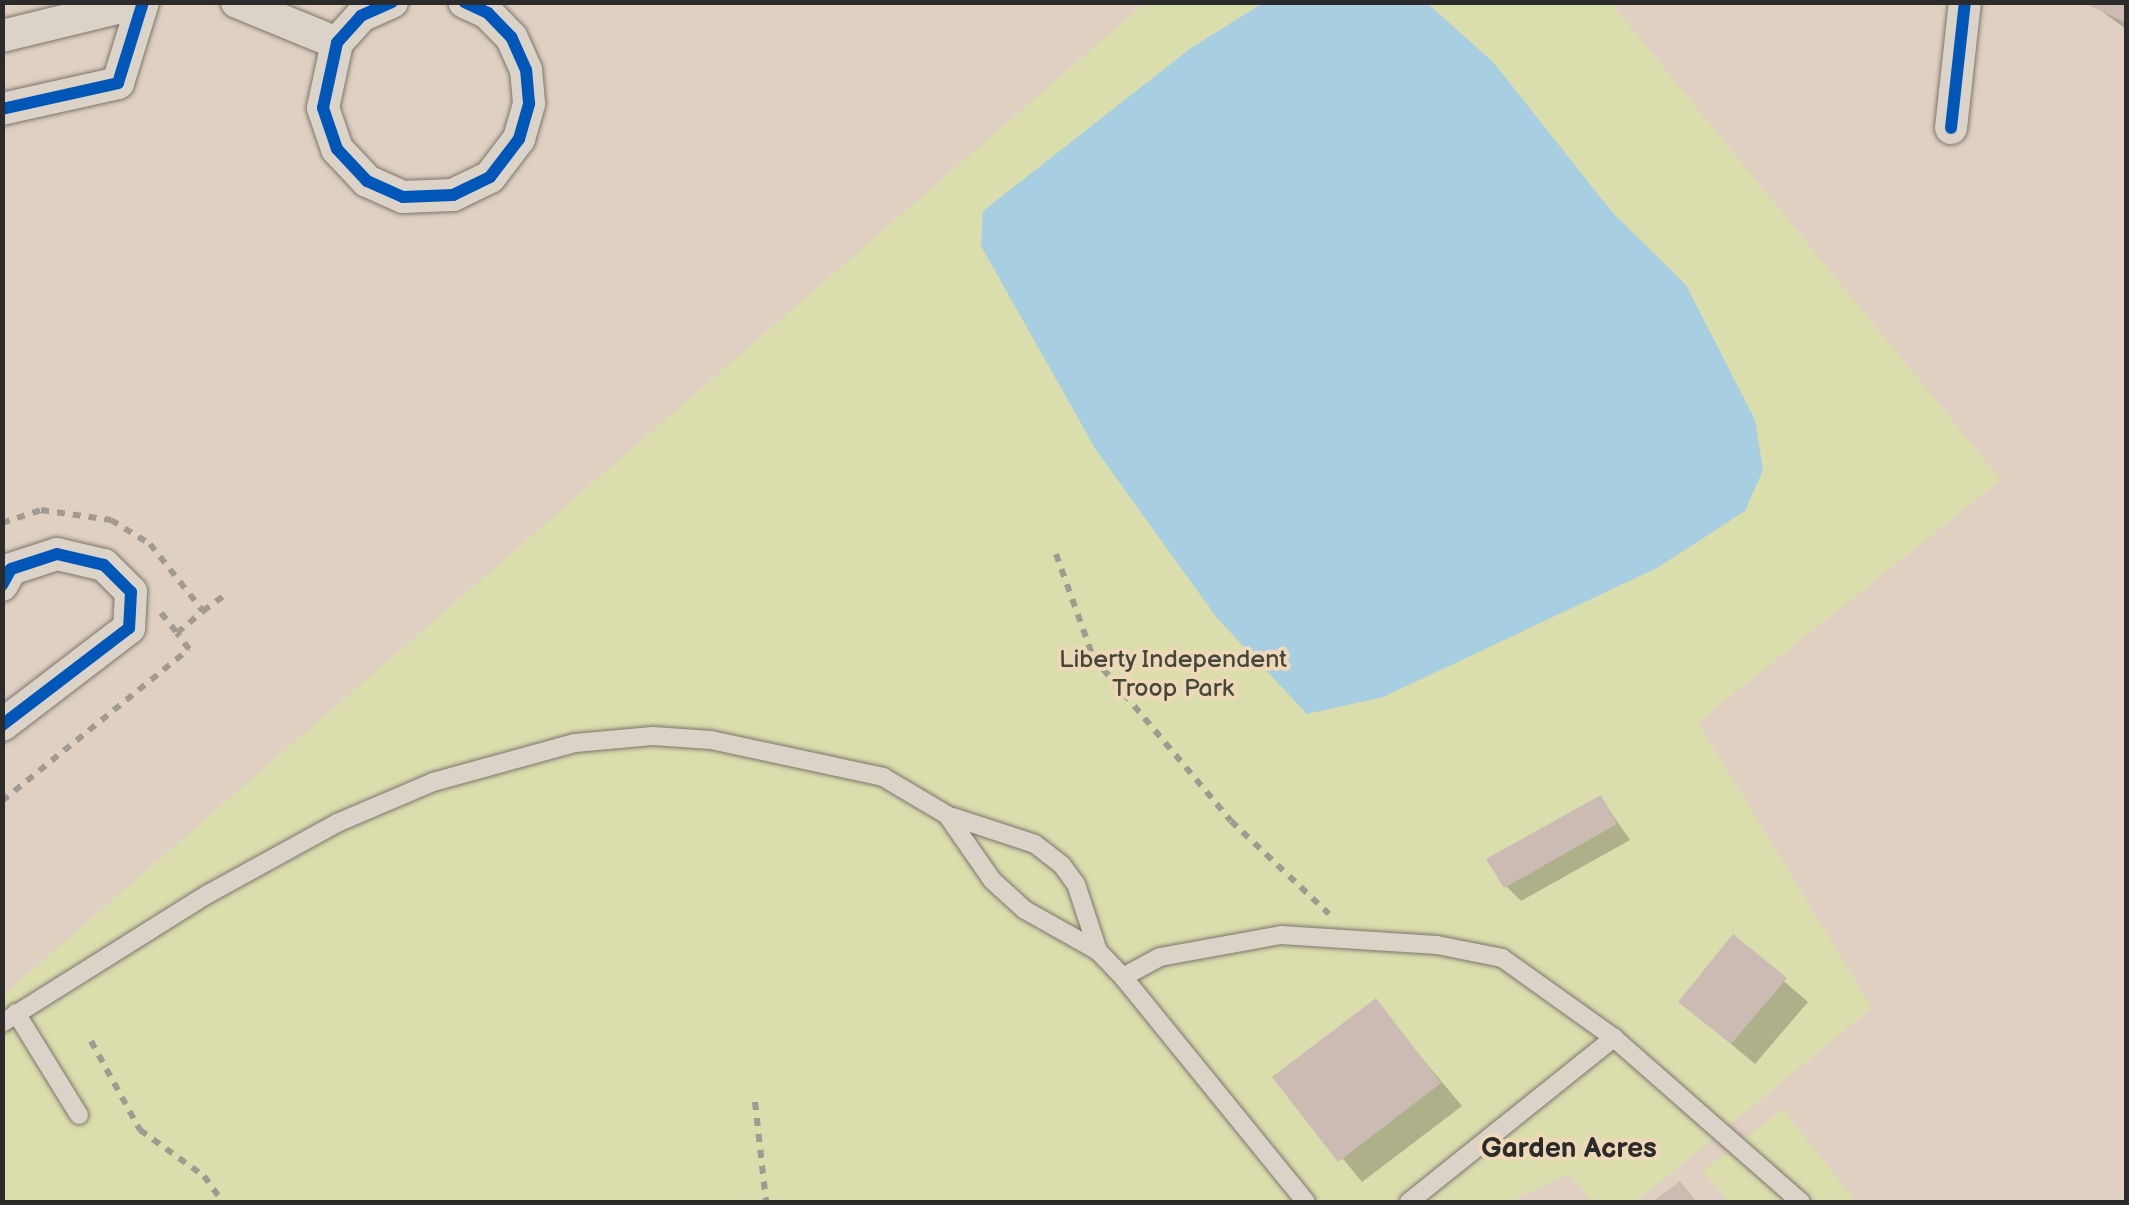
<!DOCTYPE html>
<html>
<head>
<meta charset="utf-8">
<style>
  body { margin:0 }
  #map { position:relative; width:2129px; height:1205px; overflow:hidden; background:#dfd0c1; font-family:"Balsamiq Sans",sans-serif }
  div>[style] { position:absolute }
  .green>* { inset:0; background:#daddac }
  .water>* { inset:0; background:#a7cee1 }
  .shadow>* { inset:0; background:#0003 }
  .building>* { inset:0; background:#cbbbb3 }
  .path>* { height:6px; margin-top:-3px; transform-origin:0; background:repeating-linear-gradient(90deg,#a09a91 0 8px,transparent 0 16px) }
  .roads { filter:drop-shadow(0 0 2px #7c756e) drop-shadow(0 0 2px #7c756e) }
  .service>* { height:18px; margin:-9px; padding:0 9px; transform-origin:9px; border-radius:9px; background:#dcd3c8 }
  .minor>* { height:32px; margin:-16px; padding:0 16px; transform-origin:16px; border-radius:16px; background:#dcd3c8 }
  .cycleway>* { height:12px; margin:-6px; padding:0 6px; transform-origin:6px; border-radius:6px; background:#0057b8 }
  span { translate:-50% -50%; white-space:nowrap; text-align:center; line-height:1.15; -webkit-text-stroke:8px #edd9b7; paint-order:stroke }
  .park-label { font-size:25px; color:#45473c }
  .neighbourhood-label { font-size:28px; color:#2b2b2b; font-weight:700 }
  .frame { position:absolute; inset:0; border:5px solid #2b2b2b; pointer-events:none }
</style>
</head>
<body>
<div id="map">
  <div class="green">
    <div style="clip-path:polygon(1145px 3px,1611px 3px,2001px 480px,1698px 722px,1872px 1008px,1636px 1202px,1593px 1202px,1569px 1174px,1509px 1202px,3px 1202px,2px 996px)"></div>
    <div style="clip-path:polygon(1783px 1109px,1856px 1202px,1729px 1202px,1703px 1171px)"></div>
  </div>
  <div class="water">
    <div style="clip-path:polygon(1263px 3px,1427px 3px,1494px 63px,1612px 212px,1686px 285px,1755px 420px,1763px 470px,1745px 511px,1657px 568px,1383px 697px,1307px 714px,1217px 618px,1096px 450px,981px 246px,983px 211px,1191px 48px)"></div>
  </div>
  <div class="shadow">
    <div style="clip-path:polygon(2126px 2px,2126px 29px,2093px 5px,2094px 2px)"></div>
    <div style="clip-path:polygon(1601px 798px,1630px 840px,1521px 901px,1506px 886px)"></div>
    <div style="clip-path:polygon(1734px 938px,1808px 1002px,1755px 1064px,1681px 1002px)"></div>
    <div style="clip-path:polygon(1375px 1002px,1462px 1106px,1362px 1182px,1276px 1077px)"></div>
  </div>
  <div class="building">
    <div style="clip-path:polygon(2091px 2px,2126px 2px,2125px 22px,2090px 6px)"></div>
    <div style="clip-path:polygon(1601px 795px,1617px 824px,1504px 888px,1486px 859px)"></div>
    <div style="clip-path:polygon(1733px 934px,1787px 978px,1731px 1044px,1678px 1002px)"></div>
    <div style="clip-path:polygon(1376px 998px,1441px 1083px,1338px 1162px,1272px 1077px)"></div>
    <div style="clip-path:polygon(1680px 1181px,1697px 1202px,1652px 1202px)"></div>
  </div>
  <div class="path">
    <div style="left:2px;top:523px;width:41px;rotate:-18.4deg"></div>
    <div style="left:41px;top:510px;width:71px;rotate:8.1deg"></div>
    <div style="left:111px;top:520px;width:46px;rotate:31.6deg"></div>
    <div style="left:150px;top:544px;width:85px;rotate:51.7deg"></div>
    <div style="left:203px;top:611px;width:32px;rotate:-36deg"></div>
    <div style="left:1056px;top:554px;width:109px;rotate:70.2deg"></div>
    <div style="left:1093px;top:657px;width:214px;rotate:49.9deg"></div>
    <div style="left:1231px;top:821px;width:135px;rotate:43.5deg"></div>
    <div style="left:161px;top:613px;width:26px;rotate:51deg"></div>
    <div style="left:177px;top:633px;width:34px;rotate:-40deg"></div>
    <div style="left:2px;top:801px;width:241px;rotate:-39.1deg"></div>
    <div style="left:189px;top:649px;width:20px;rotate:-127deg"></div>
    <div style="left:91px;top:1041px;width:102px;rotate:61.2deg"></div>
    <div style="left:140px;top:1130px;width:79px;rotate:35.7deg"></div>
    <div style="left:204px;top:1176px;width:32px;rotate:54deg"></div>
    <div style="left:755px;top:1102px;width:101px;rotate:83.7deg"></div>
  </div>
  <div class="roads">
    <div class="service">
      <div style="left:953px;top:817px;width:86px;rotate:18.2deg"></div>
      <div style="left:1035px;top:844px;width:34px;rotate:38deg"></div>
      <div style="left:1062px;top:865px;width:24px;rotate:54deg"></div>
      <div style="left:1076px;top:884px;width:71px;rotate:71.8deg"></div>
      <div style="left:1123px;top:977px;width:42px;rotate:-28.4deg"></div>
      <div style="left:1160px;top:957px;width:123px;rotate:-10.3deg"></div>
      <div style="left:1281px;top:935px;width:156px;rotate:3.7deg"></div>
      <div style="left:1437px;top:945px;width:66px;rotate:11.3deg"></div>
      <div style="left:1502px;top:958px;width:138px;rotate:35.5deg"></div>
      <div style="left:1614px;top:1038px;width:249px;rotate:41.3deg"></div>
      <div style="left:16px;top:1013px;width:120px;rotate:58.3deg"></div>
      <div style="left:2px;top:1023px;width:243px;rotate:-32.1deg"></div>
      <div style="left:208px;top:894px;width:147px;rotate:-28.8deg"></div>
      <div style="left:337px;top:823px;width:104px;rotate:-23.1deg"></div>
      <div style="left:433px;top:782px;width:147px;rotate:-15.4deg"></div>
      <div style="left:575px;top:743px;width:78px;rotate:-5.1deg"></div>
      <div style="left:653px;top:736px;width:58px;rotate:3.9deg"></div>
      <div style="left:711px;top:740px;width:176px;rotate:12.1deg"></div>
      <div style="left:883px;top:777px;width:74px;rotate:30.7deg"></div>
      <div style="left:947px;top:815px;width:79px;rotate:55.3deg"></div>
      <div style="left:992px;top:880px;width:45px;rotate:42.3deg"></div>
      <div style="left:1025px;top:910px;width:84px;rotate:29.3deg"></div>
      <div style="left:1098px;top:951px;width:36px;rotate:46deg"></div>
      <div style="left:1123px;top:977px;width:290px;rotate:50.9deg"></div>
      <div style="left:1409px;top:1202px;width:263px;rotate:-38.7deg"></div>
    </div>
    <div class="minor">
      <div style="left:237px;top:2px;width:108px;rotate:22.3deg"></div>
      <div style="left:392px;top:2px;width:34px;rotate:156deg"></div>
      <div style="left:361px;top:16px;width:36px;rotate:132deg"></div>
      <div style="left:337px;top:43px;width:66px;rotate:102.2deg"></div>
      <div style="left:323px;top:108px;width:43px;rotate:71.1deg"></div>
      <div style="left:337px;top:149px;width:44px;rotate:46.8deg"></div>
      <div style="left:367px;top:181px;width:39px;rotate:24deg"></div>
      <div style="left:403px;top:197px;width:50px;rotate:-2.3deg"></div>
      <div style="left:453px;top:195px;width:41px;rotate:-25.9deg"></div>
      <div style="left:490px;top:177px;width:48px;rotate:-52.7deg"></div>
      <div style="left:519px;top:139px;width:37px;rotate:-74deg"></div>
      <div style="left:529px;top:103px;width:33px;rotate:-95deg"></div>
      <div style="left:526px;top:70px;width:36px;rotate:-114deg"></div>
      <div style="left:511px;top:37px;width:33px;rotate:-134deg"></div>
      <div style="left:488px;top:13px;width:26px;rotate:-155deg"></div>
      <div style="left:2px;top:36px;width:144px;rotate:-13.7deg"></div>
      <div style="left:2px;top:109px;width:119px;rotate:-12.6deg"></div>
      <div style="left:118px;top:83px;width:85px;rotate:-72.8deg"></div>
      <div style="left:1951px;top:128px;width:127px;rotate:-83.7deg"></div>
      <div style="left:2px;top:585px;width:18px;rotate:-61deg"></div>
      <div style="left:11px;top:569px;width:48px;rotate:-18.1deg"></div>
      <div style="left:57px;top:554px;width:48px;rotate:13.2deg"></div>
      <div style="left:104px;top:565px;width:38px;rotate:45deg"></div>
      <div style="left:131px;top:592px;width:36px;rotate:93deg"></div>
      <div style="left:129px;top:628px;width:160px;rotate:142.6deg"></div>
    </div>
  </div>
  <div class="cycleway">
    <div style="left:392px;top:2px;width:34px;rotate:156deg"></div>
    <div style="left:361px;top:16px;width:36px;rotate:132deg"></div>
    <div style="left:337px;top:43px;width:66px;rotate:102.2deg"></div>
    <div style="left:323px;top:108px;width:43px;rotate:71.1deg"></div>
    <div style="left:337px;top:149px;width:44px;rotate:46.8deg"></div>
    <div style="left:367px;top:181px;width:39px;rotate:24deg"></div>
    <div style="left:403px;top:197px;width:50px;rotate:-2.3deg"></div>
    <div style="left:453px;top:195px;width:41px;rotate:-25.9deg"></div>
    <div style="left:490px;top:177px;width:48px;rotate:-52.7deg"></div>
    <div style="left:519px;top:139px;width:37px;rotate:-74deg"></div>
    <div style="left:529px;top:103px;width:33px;rotate:-95deg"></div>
    <div style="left:526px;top:70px;width:36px;rotate:-114deg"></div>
    <div style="left:511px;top:37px;width:33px;rotate:-134deg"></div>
    <div style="left:488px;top:13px;width:26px;rotate:-155deg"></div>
    <div style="left:2px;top:109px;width:119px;rotate:-12.6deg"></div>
    <div style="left:118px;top:83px;width:85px;rotate:-72.8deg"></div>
    <div style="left:1951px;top:128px;width:127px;rotate:-83.7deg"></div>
    <div style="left:2px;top:585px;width:18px;rotate:-61deg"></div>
    <div style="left:11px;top:569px;width:48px;rotate:-18.1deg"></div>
    <div style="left:57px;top:554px;width:48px;rotate:13.2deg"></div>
    <div style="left:104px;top:565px;width:38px;rotate:45deg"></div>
    <div style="left:131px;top:592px;width:36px;rotate:93deg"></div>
    <div style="left:129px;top:628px;width:160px;rotate:142.6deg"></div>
  </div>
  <div class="park-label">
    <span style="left:1173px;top:675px">Liberty Independent<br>Troop Park</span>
  </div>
  <div class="neighbourhood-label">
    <span style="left:1569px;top:1149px">Garden Acres</span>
  </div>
  <div class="frame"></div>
</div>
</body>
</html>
